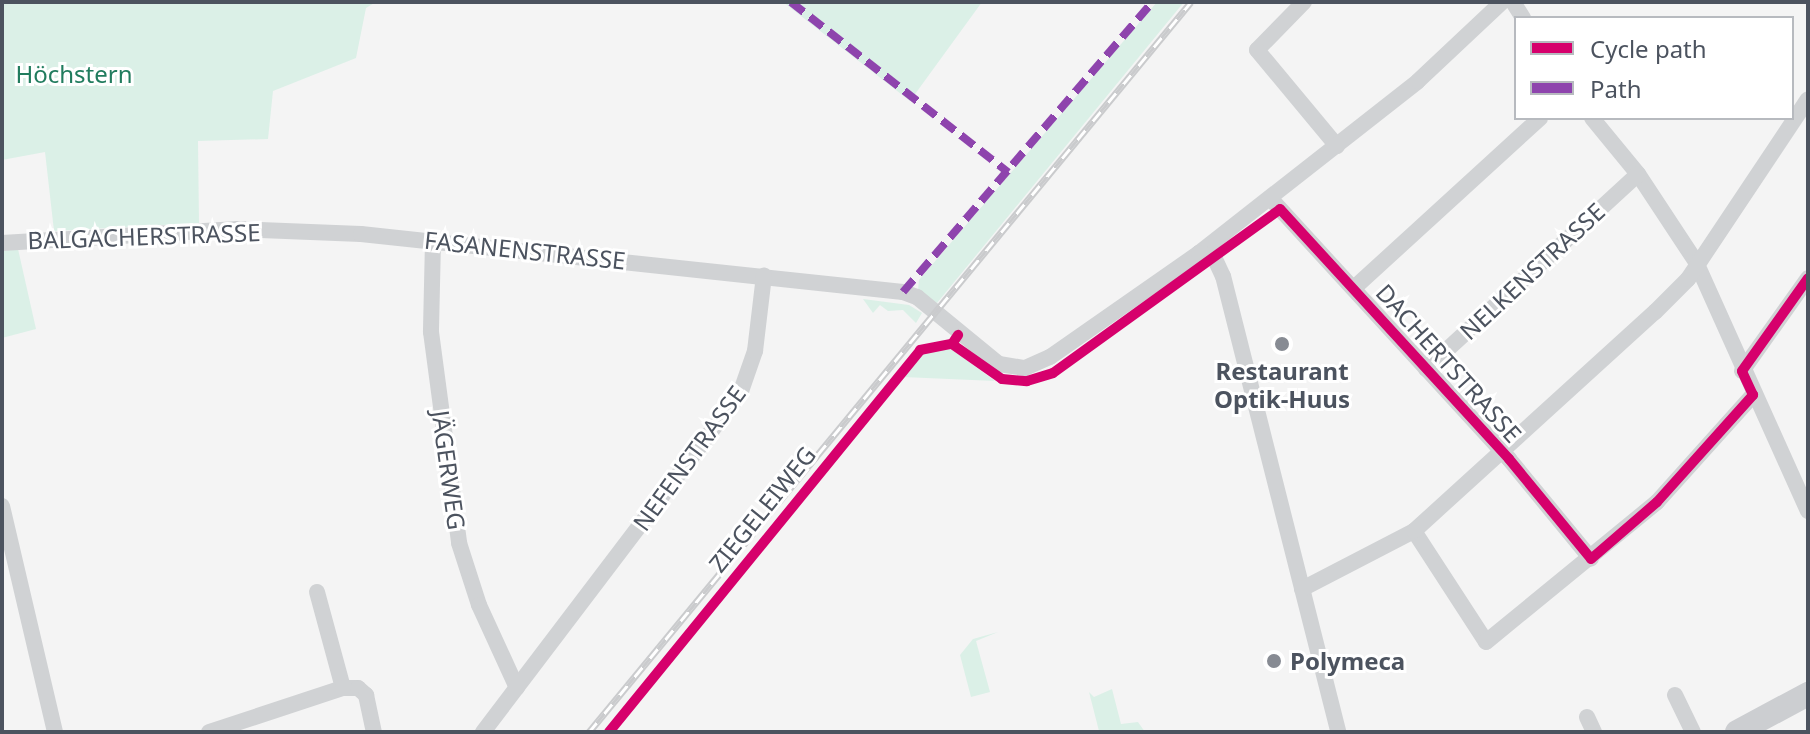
<!DOCTYPE html>
<html>
<head>
<meta charset="utf-8">
<style>
  body { margin:0 }
  #map { position:relative; width:1810px; height:734px; overflow:hidden; background:#f4f4f4; font-family:"Noto Sans",sans-serif }
  div>[style] { position:absolute }
  .green>* { inset:0; background:#dbf0e7 }
  .minor>* { height:16px; margin:-8px; padding:0 8px; transform-origin:8px; border-radius:8px; background:#d0d2d4 }
  .primary>* { height:24px; margin:-12px; padding:0 12px; transform-origin:12px; border-radius:12px; background:#ccced1 }
  .rail>* { height:7px; margin-top:-3.5px; transform-origin:0; background:repeating-linear-gradient(90deg,#fff 0 12px,#cacbcd 0 24px); box-sizing:border-box; border-block:2px solid #cacbcd }
  .quiet>* { height:8px; margin-top:-4px; transform-origin:0; background:repeating-linear-gradient(90deg,#8e44ad 0 16px,transparent 0 24px) }
  .cycleway>* { height:10px; margin:-5px; padding:0 5px; transform-origin:5px; border-radius:5px; background:#d6006c }
  .dots>* { width:22px; height:22px; translate:-50% -50%; box-sizing:border-box; border:4px solid #fff; border-radius:50% }
  span { translate:-50% -50%; white-space:nowrap; text-align:center; line-height:1.15; -webkit-text-stroke:6px #fff; paint-order:stroke }
  .park-label { font-size:24px; color:#217c5e }
  .street-label { font-size:24px; color:#4c535f }
  .poi-label { font-size:24px; color:#4c535f; font-weight:700 }
  .left { translate:0 -50%; text-align:left }
  .frame { position:absolute; inset:0; border:4px solid #4c535f; pointer-events:none }
  .legend { position:absolute; left:1514px; top:16px; width:280px; height:104px; box-sizing:border-box; background:#fff; border:2px solid #b7babf; margin:0; padding:10px 14px; list-style:none; font-size:24px; color:#4c535f }
  .legend li { display:flex; align-items:center; gap:16px; height:40px }
  .legend b { width:40px; border:2px solid #b7babf }
</style>
</head>
<body>
<div id="map">
  <div class="green">
    <div style="clip-path:polygon(2px 2px,376px 2px,366px 8px,356px 58px,273px 91px,268px 139px,198px 141px,199px 223px,54px 231px,45px 152px,2px 160px)"></div>
    <div style="clip-path:polygon(783px 2px,982px 2px,910px 101px)"></div>
    <div style="clip-path:polygon(1157px 2px,1184px 2px,937px 303px,918px 290px,919px 280px)"></div>
    <div style="clip-path:polygon(18px 249px,36px 329px,2px 338px,2px 251px)"></div>
    <div style="clip-path:polygon(1191px 270px,1056px 368px,1050px 370px,1183px 273px)"></div>
    <div style="clip-path:polygon(863px 299px,909px 305px,922px 313px,916px 323px,903px 310px,888px 311px,880px 305px,873px 313px)"></div>
    <div style="clip-path:polygon(951px 349px,995px 381px,903px 377px,924px 352px)"></div>
    <div style="clip-path:polygon(998px 632px,976px 641px,990px 692px,971px 697px,960px 655px,973px 639px)"></div>
    <div style="clip-path:polygon(1121px 685px,1112px 689px,1121px 724px,1138px 722px,1145px 732px,1099px 731px,1089px 692px,1094px 697px)"></div>
  </div>
  <div class="minor">
    <div style="left:1304px;top:2px;width:67px;rotate:134.4deg"></div>
    <div style="left:1257px;top:50px;width:125px;rotate:50.2deg"></div>
    <div style="left:1513px;top:2px;width:19px;rotate:58deg"></div>
    <div style="left:1592px;top:118px;width:72px;rotate:50.6deg"></div>
    <div style="left:1638px;top:174px;width:105px;rotate:56.6deg"></div>
    <div style="left:1696px;top:262px;width:273px;rotate:65.8deg"></div>
    <div style="left:1270px;top:198px;width:354px;rotate:47.5deg"></div>
    <div style="left:1509px;top:459px;width:129px;rotate:50.6deg"></div>
    <div style="left:433px;top:241px;width:91px;rotate:91.3deg"></div>
    <div style="left:431px;top:332px;width:213px;rotate:82.4deg"></div>
    <div style="left:459px;top:543px;width:65px;rotate:72.1deg"></div>
    <div style="left:479px;top:605px;width:91px;rotate:65.4deg"></div>
    <div style="left:2px;top:243px;width:236px;rotate:-3.4deg"></div>
    <div style="left:238px;top:229px;width:123px;rotate:2.3deg"></div>
    <div style="left:361px;top:234px;width:545px;rotate:6.11deg"></div>
    <div style="left:903px;top:292px;width:15px;rotate:20deg"></div>
    <div style="left:917px;top:297px;width:106px;rotate:39.3deg"></div>
    <div style="left:999px;top:364px;width:26px;rotate:9deg"></div>
    <div style="left:1025px;top:368px;width:27px;rotate:-24deg"></div>
    <div style="left:1050px;top:357px;width:182px;rotate:-34.9deg"></div>
    <div style="left:1199px;top:253px;width:278px;rotate:-38.1deg"></div>
    <div style="left:1418px;top:81px;width:115px;rotate:-43.2deg"></div>
    <div style="left:1199px;top:253px;width:16px;rotate:15deg"></div>
    <div style="left:1214px;top:257px;width:21px;rotate:65deg"></div>
    <div style="left:1223px;top:276px;width:470px;rotate:75.8deg"></div>
    <div style="left:1354px;top:288px;width:252px;rotate:-42.4deg"></div>
    <div style="left:1426px;top:369px;width:288px;rotate:-42.6deg"></div>
    <div style="left:1742px;top:371px;width:114px;rotate:-54.6deg"></div>
    <div style="left:2px;top:506px;width:232px;rotate:76.8deg"></div>
    <div style="left:1414px;top:531px;width:132px;rotate:57deg"></div>
    <div style="left:1486px;top:642px;width:221px;rotate:-39.3deg"></div>
    <div style="left:1657px;top:502px;width:144px;rotate:-48.1deg"></div>
    <div style="left:1302px;top:589px;width:126px;rotate:-27.4deg"></div>
    <div style="left:1414px;top:531px;width:326px;rotate:-42.3deg"></div>
    <div style="left:1655px;top:312px;width:47px;rotate:-45deg"></div>
    <div style="left:1688px;top:279px;width:216px;rotate:-56.3deg"></div>
    <div style="left:317px;top:592px;width:99px;rotate:74.8deg"></div>
    <div style="left:1675px;top:695px;width:41px;rotate:64.1deg"></div>
    <div style="left:1587px;top:717px;width:17px;rotate:65deg"></div>
    <div style="left:209px;top:732px;width:141px;rotate:-18.2deg"></div>
    <div style="left:343px;top:688px;width:15px"></div>
    <div style="left:358px;top:688px;width:11px;rotate:41deg"></div>
    <div style="left:366px;top:695px;width:38px;rotate:78deg"></div>
    <div style="left:483px;top:732px;width:425px;rotate:-52.8deg"></div>
    <div style="left:740px;top:394px;width:46px;rotate:-70.8deg"></div>
    <div style="left:755px;top:351px;width:76px;rotate:-83.2deg"></div>
  </div>
  <div class="primary">
    <div style="left:1737px;top:732px;width:81px;rotate:-28.2deg"></div>
  </div>
  <div class="rail">
    <div style="left:589px;top:732px;width:946px;rotate:-50.49deg"></div>
  </div>
  <div class="quiet">
    <div style="left:791px;top:2px;width:276px;rotate:38.1deg"></div>
    <div style="left:903px;top:292px;width:382px;rotate:-49.3deg"></div>
  </div>
  <div class="cycleway">
    <div style="left:952px;top:344px;width:61px;rotate:35deg"></div>
    <div style="left:1002px;top:379px;width:25px;rotate:5deg"></div>
    <div style="left:1027px;top:381px;width:27px;rotate:-17deg"></div>
    <div style="left:1053px;top:373px;width:280px;rotate:-35.8deg"></div>
    <div style="left:1280px;top:209px;width:339px;rotate:47.5deg"></div>
    <div style="left:1509px;top:459px;width:129px;rotate:50.6deg"></div>
    <div style="left:1591px;top:559px;width:87px;rotate:-40.8deg"></div>
    <div style="left:1657px;top:502px;width:144px;rotate:-48.1deg"></div>
    <div style="left:1753px;top:395px;width:26px;rotate:-115deg"></div>
    <div style="left:1742px;top:371px;width:114px;rotate:-54.6deg"></div>
    <div style="left:609px;top:732px;width:493px;rotate:-50.8deg"></div>
    <div style="left:920px;top:350px;width:33px;rotate:-11deg"></div>
    <div style="left:952px;top:344px;width:11px;rotate:-56deg"></div>
  </div>
  <div class="dots">
    <div style="left:1282px;top:344px;background:#878b93"></div>
    <div style="left:1274px;top:661px;background:#878b93"></div>
  </div>
  <div class="park-label">
    <span style="left:74px;top:74px">Höchstern</span>
  </div>
  <div class="street-label">
    <span style="left:144px;top:236px;rotate:-2deg">BALGACHERSTRASSE</span>
    <span style="left:525px;top:250px;rotate:6deg">FASANENSTRASSE</span>
    <span style="left:1532px;top:271px;rotate:-43deg">NELKENSTRASSE</span>
    <span style="left:1449px;top:363px;rotate:48deg">DACHERTSTRASSE</span>
    <span style="left:689px;top:458px;rotate:-54deg">NEFENSTRASSE</span>
    <span style="left:449px;top:470px;rotate:82deg">JÄGERWEG</span>
    <span style="left:762px;top:509px;rotate:-51deg">ZIEGELEIWEG</span>
  </div>
  <div class="poi-label">
    <span style="left:1282px;top:385px">Restaurant<br>Optik-Huus</span>
    <span class="left" style="left:1290px;top:661px">Polymeca</span>
  </div>
  <div class="frame"></div>
  <ul class="legend">
  <li><b style="height:10px;background:#d6006c"></b>Cycle path</li>
  <li><b style="height:10px;background:#8e44ad"></b>Path</li>
  </ul>
</div>
</body>
</html>
